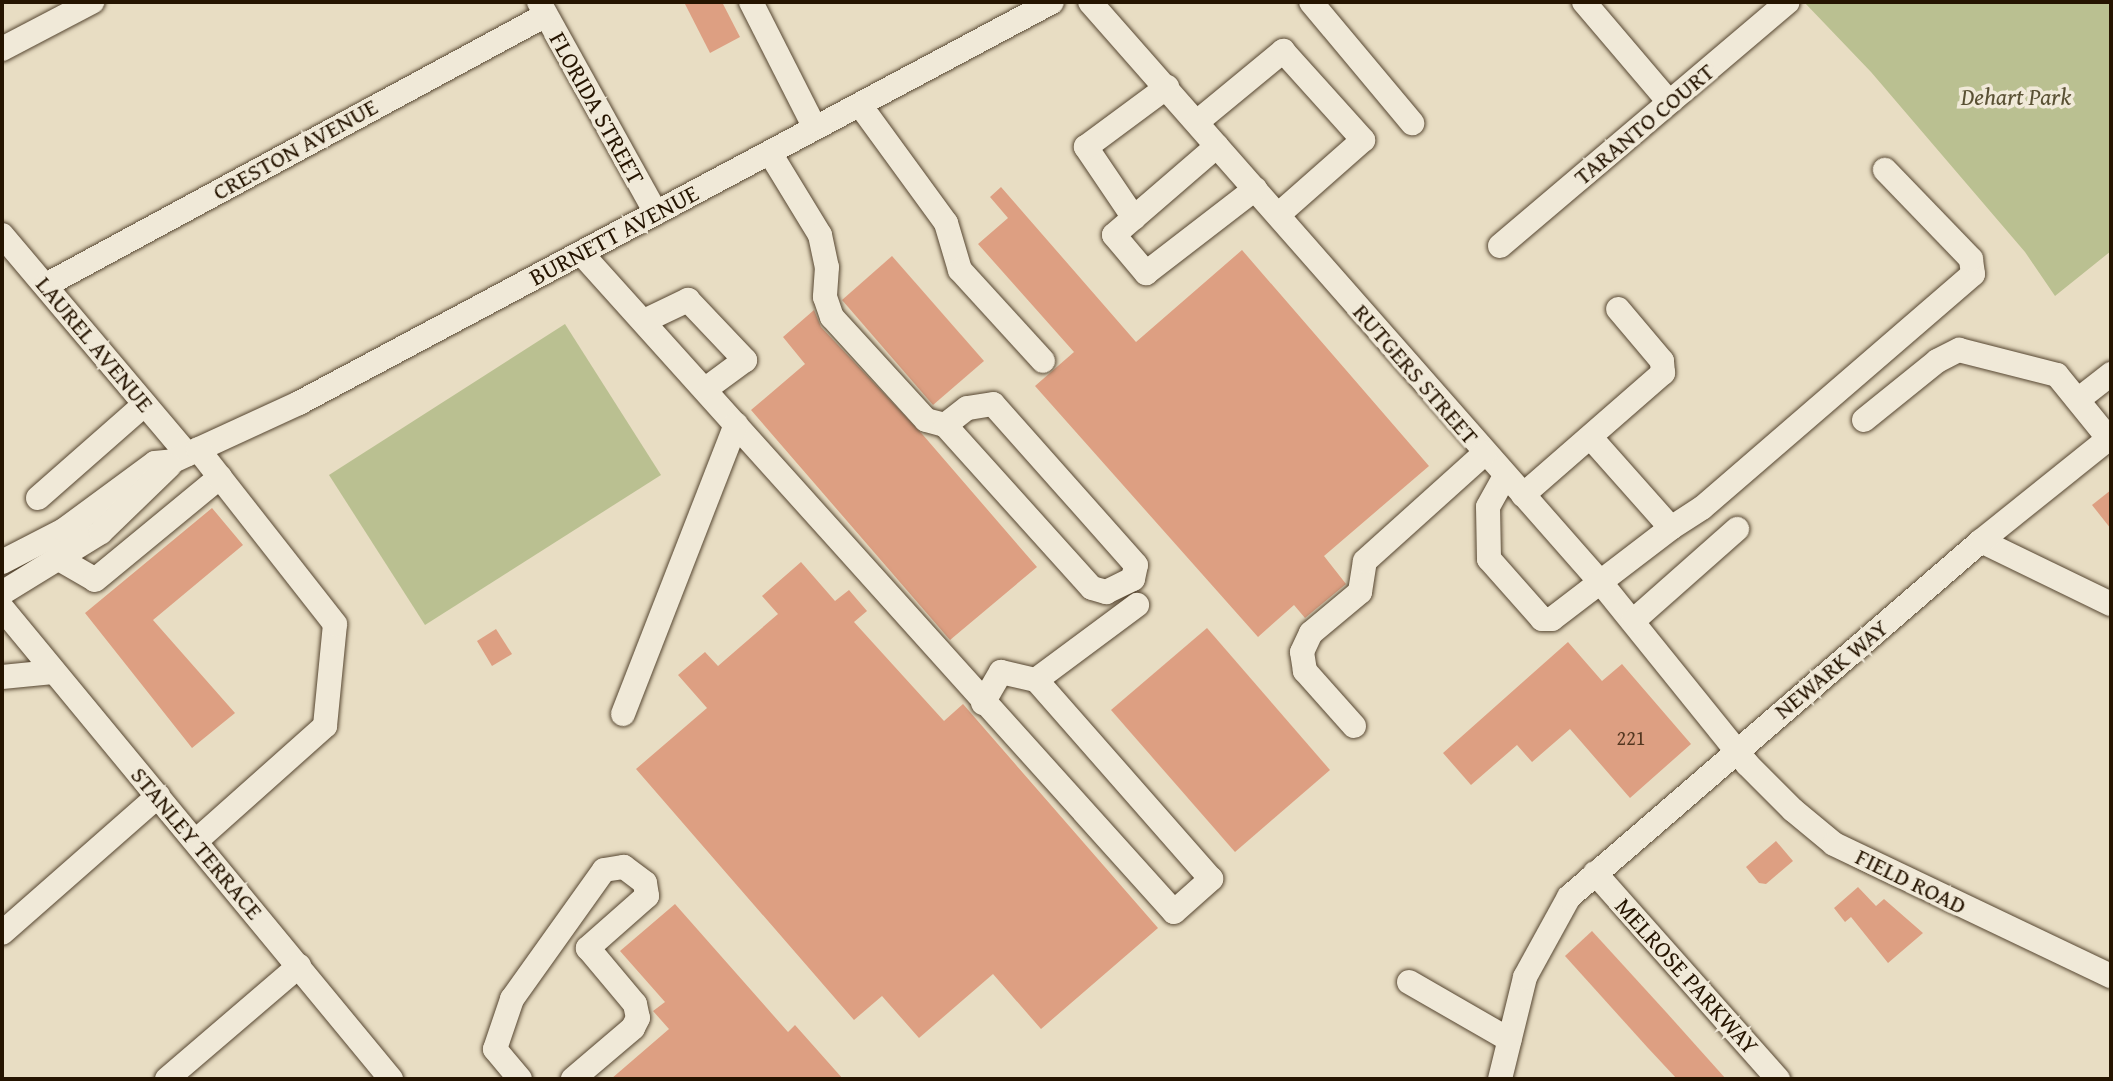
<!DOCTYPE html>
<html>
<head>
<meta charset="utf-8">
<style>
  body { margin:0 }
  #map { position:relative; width:2113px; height:1081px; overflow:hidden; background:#e8ddc3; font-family:"Gentium Book Plus",serif }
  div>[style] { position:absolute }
  .green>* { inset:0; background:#bac091 }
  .building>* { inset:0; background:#dd9f82 }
  .roads { filter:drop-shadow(0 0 2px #564631) drop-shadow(0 0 2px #564631) }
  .minor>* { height:24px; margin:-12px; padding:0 12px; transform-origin:12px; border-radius:12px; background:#f0e9d8 }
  span { translate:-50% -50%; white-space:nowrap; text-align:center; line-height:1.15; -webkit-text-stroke:7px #f0e9d8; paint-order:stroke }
  .number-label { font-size:20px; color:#533720 }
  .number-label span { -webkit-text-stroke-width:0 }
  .park-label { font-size:24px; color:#595033; font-style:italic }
  .street-label { font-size:24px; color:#251400 }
  .frame { position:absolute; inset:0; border:4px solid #251400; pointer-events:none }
</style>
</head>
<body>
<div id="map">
  <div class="green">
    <div style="clip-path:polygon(1804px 2px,2111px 2px,2111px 251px,2055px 296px,2025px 252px,1871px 72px)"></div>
    <div style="clip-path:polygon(565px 324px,661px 475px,425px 625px,329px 475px)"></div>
  </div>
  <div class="building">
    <div style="clip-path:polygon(684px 2px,722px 2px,740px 37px,710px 53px)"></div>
    <div style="clip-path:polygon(1001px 187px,1136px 342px,1242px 250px,1429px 466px,1324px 556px,1346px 584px,1305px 618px,1294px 605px,1258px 637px,1035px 386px,1074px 352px,978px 244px,1008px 218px,990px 197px)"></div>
    <div style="clip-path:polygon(892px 256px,984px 361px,933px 405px,842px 300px)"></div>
    <div style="clip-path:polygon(814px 310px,821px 327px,923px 435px,1037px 567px,950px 640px,751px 410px,805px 364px,783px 337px)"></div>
    <div style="clip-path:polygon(2111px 490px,2111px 529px,2092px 505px)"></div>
    <div style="clip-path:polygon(212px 508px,243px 545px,153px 620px,235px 713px,192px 748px,85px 613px)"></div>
    <div style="clip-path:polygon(801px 562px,835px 601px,849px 590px,867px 611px,854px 622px,944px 721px,963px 704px,1158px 928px,1041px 1029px,993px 974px,919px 1038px,882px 996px,854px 1020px,636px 769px,707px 708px,678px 675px,705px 652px,718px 666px,778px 614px,762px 596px)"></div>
    <div style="clip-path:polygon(1207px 628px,1330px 770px,1235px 852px,1111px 710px)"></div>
    <div style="clip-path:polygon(496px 629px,512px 654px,492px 666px,477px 641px)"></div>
    <div style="clip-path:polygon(1568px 642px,1602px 681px,1622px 664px,1691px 744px,1630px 798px,1570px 729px,1532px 762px,1517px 745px,1471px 785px,1443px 753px)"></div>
    <div style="clip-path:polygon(1776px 841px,1793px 861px,1766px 884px,1759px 883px,1746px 867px)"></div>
    <div style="clip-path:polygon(1858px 887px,1876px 906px,1884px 899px,1923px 933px,1888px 963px,1851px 917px,1845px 922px,1834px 908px)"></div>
    <div style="clip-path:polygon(675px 904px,788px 1032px,795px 1025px,843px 1079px,611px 1079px,669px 1029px,653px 1011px,665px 1002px,620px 951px)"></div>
    <div style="clip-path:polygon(1592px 931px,1666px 1012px,1726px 1079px,1677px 1079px,1648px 1048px,1565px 956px)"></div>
  </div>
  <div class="roads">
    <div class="minor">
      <div style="left:539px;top:2px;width:241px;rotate:61deg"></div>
      <div style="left:751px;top:2px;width:141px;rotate:63.1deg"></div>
      <div style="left:1090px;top:2px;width:775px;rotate:48.66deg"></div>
      <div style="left:1602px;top:584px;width:231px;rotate:51.1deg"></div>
      <div style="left:1747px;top:764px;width:65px;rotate:45deg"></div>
      <div style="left:1793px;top:810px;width:53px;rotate:39.7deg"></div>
      <div style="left:1834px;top:844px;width:307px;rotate:25.5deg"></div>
      <div style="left:1311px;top:2px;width:158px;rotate:50.1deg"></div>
      <div style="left:1584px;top:2px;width:131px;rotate:49.6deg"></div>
      <div style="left:2px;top:49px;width:102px;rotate:-27.6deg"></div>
      <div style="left:860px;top:105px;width:146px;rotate:53.9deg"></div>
      <div style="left:946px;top:223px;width:49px;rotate:73.4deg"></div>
      <div style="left:960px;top:270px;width:123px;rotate:47.6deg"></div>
      <div style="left:1197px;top:122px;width:112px;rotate:-39.5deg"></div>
      <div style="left:1283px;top:51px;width:120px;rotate:48deg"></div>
      <div style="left:1363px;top:140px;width:113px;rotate:138.6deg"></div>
      <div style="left:1217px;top:146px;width:136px;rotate:139.2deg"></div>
      <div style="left:1114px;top:235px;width:50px;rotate:49.9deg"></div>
      <div style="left:1146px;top:273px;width:138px;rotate:-37.6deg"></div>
      <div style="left:770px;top:153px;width:96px;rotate:58.6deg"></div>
      <div style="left:820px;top:235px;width:33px;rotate:78deg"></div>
      <div style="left:827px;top:267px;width:30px;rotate:94deg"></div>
      <div style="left:825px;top:297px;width:21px;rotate:71deg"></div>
      <div style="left:832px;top:317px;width:139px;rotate:47.6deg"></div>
      <div style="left:926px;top:420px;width:20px;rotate:15deg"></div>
      <div style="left:945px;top:425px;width:219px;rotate:48deg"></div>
      <div style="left:1092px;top:588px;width:15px;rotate:16deg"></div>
      <div style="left:1106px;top:592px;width:30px;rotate:-26deg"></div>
      <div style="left:1133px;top:579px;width:14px;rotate:-78deg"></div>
      <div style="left:1136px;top:565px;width:215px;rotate:-131.6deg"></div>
      <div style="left:993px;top:404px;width:26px;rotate:171deg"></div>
      <div style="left:967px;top:408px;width:28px;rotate:142deg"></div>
      <div style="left:1134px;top:218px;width:86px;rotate:-124.1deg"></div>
      <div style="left:1086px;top:147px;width:101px;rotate:-36.5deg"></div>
      <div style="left:2px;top:235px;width:287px;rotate:49.8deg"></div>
      <div style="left:1500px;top:246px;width:377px;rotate:-40.3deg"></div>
      <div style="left:582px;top:254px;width:885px;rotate:48.02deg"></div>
      <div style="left:1174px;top:912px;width:50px;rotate:-41.7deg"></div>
      <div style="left:1211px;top:879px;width:265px;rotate:-131.3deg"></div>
      <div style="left:1036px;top:680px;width:126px;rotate:-36.6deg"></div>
      <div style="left:46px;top:285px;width:568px;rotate:-28.37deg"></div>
      <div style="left:644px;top:321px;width:49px;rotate:-25.5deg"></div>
      <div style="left:688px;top:300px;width:83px;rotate:46.5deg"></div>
      <div style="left:745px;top:360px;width:47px;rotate:143.6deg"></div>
      <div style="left:2079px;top:399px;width:41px;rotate:-38deg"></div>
      <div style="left:1864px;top:420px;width:94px;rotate:-38.9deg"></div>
      <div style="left:1937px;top:361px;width:25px;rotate:-27deg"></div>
      <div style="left:1959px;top:350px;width:101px;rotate:14.3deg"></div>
      <div style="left:2057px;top:375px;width:82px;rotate:50.9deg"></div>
      <div style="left:1505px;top:476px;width:35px;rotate:119deg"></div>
      <div style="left:1488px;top:507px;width:52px;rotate:88.9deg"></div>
      <div style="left:1489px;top:559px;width:80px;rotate:48.5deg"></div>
      <div style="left:1542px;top:619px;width:10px"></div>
      <div style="left:1552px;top:619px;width:150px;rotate:-37.4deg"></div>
      <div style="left:1671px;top:528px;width:120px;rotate:-131.6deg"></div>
      <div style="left:1523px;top:495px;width:186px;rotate:-41.1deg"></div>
      <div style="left:1663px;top:373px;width:12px;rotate:-95deg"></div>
      <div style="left:1662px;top:361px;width:68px;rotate:-130.2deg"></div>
      <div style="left:38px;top:498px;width:142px;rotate:-41.3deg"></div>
      <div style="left:1671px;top:528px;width:37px;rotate:-33deg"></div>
      <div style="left:1702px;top:508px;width:358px;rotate:-40.8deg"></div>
      <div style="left:1973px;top:274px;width:15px;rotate:-98deg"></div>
      <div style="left:1971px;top:259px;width:124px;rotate:-134deg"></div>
      <div style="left:1981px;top:541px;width:144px;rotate:25.9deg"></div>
      <div style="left:61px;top:560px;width:39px;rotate:30deg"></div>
      <div style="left:95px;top:580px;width:162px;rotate:-39.5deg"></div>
      <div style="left:2px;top:562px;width:70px;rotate:-27.3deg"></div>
      <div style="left:64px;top:530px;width:113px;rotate:-36.4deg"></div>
      <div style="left:155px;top:463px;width:18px;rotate:-6deg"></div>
      <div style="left:173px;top:461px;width:139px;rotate:-24.7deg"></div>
      <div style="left:299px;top:403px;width:853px;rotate:-28.04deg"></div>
      <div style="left:2px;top:593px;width:116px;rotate:-31.6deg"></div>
      <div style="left:101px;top:532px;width:95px;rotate:-44.1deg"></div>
      <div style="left:2px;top:608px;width:611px;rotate:50.45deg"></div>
      <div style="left:1633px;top:621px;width:139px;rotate:-41.5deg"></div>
      <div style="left:2px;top:677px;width:51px;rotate:-5.6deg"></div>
      <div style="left:983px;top:703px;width:36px;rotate:-60deg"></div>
      <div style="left:1001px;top:672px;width:36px;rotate:13deg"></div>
      <div style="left:623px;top:714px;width:311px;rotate:-68.7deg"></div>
      <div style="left:1354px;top:726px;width:74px;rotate:-131.7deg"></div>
      <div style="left:1305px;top:671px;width:19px;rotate:-99deg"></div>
      <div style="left:1302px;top:652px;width:21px;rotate:-65deg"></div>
      <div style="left:1311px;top:633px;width:64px;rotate:-39.9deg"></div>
      <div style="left:1360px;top:592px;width:31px;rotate:-81deg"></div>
      <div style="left:1365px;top:561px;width:161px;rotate:-42deg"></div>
      <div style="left:196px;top:841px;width:173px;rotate:-41.7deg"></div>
      <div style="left:325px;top:726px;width:102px;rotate:-84.4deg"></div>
      <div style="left:335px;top:624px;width:222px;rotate:-128.1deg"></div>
      <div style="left:1595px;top:873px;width:276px;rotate:48.4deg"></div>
      <div style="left:2px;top:933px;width:208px;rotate:-41.3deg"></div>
      <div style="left:1409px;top:982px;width:116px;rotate:29.9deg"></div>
      <div style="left:167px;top:1079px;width:174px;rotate:-40.6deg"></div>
      <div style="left:520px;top:1079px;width:39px;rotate:-130deg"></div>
      <div style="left:495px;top:1049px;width:53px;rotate:-71.2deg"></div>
      <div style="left:512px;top:999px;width:158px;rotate:-54.5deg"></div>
      <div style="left:604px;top:870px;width:20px;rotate:-9deg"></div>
      <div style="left:624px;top:867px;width:26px;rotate:37deg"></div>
      <div style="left:645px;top:883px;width:13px;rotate:81deg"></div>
      <div style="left:647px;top:896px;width:79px;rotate:138.6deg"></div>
      <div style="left:588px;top:948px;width:73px;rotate:50deg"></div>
      <div style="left:635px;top:1004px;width:14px;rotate:78deg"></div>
      <div style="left:638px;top:1018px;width:11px;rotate:117deg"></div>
      <div style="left:633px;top:1028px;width:79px;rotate:139.6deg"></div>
      <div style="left:1500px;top:1079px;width:105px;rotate:-76.2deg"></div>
      <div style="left:1525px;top:977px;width:91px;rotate:-61.2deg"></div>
      <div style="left:1569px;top:897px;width:544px;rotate:-40.83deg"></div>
      <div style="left:1981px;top:541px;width:166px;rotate:-38.7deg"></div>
    </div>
  </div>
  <div class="number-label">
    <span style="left:1631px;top:737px">221</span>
  </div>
  <div class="park-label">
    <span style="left:2016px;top:97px">Dehart Park</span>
  </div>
  <div class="street-label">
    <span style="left:597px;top:108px;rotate:61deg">FLORIDA STREET</span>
    <span style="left:1644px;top:124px;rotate:-40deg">TARANTO COURT</span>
    <span style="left:295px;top:149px;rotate:-29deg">CRESTON AVENUE</span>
    <span style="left:614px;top:235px;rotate:-28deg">BURNETT AVENUE</span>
    <span style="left:95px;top:344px;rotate:50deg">LAUREL AVENUE</span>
    <span style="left:1416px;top:374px;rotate:49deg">RUTGERS STREET</span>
    <span style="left:1831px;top:669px;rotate:-40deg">NEWARK WAY</span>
    <span style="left:197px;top:843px;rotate:50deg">STANLEY TERRACE</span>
    <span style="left:1911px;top:881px;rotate:26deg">FIELD ROAD</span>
    <span style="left:1687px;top:976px;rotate:48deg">MELROSE PARKWAY</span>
  </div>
  <div class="frame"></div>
</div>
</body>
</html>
